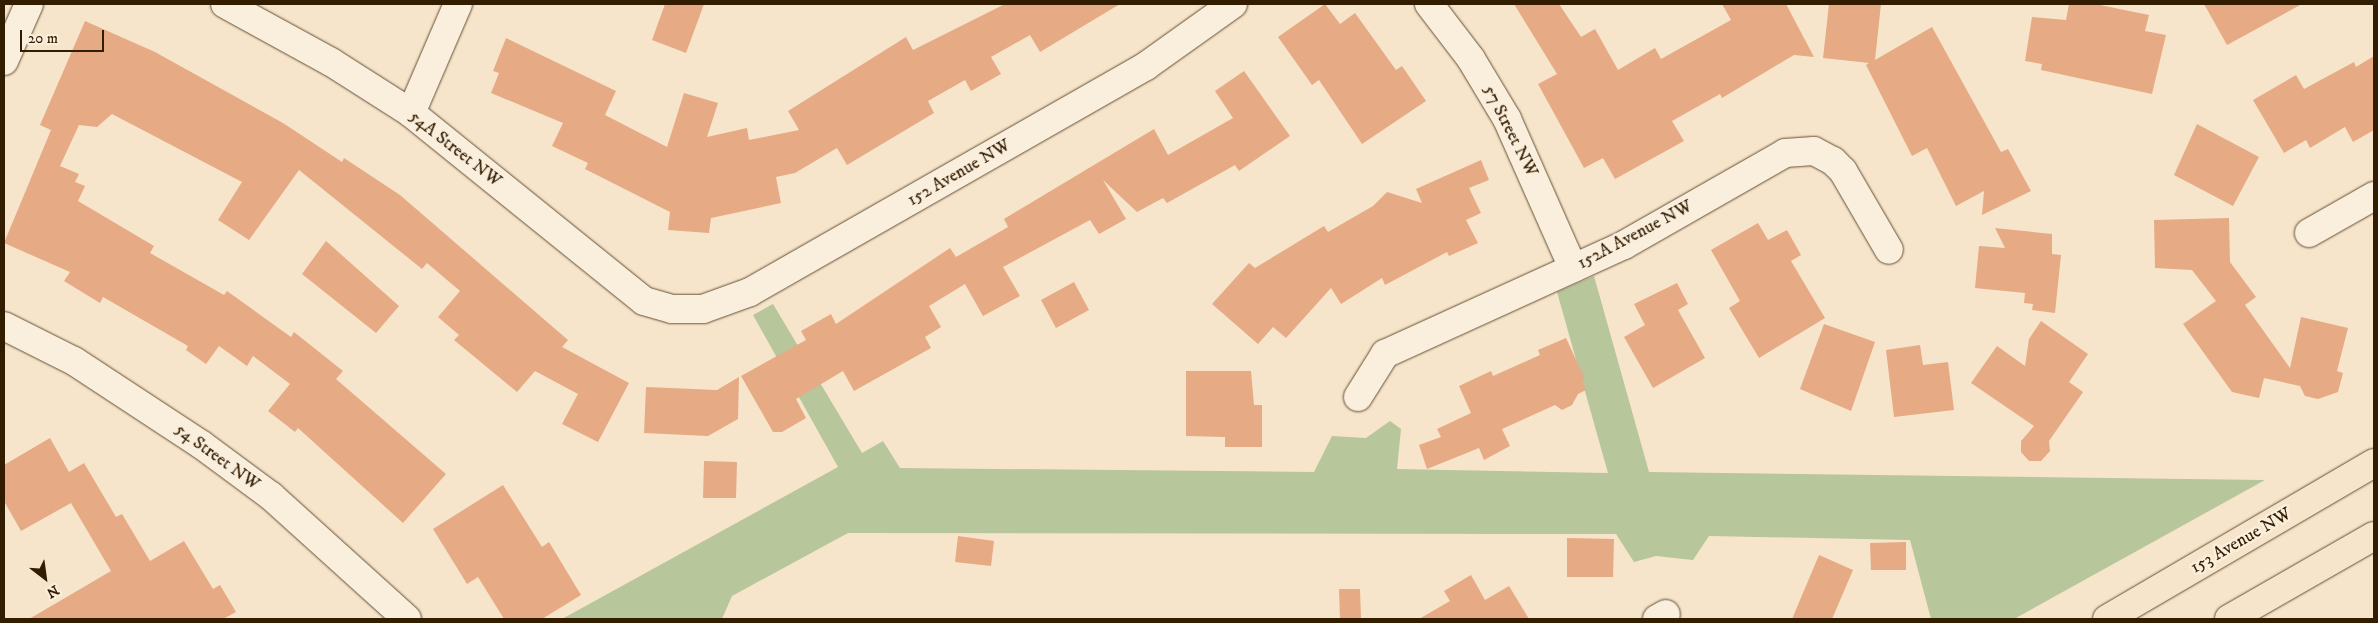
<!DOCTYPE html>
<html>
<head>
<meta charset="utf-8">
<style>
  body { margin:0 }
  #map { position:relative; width:2378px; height:623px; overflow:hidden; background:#f7e5cb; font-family:"IM FELL DW Pica",serif }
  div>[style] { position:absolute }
  .green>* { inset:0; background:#b8c69b }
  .building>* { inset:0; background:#e6aa85 }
  .roads { filter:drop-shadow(0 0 1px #644f34) drop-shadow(0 0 1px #644f34) }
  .minor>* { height:28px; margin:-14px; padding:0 14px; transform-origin:14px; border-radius:14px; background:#faeedd }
  .major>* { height:28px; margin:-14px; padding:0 14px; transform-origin:14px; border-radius:14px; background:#f7e5cb }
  span { translate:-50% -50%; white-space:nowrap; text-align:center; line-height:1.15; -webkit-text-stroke:5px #faeedd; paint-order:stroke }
  .street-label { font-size:18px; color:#331d01 }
  .frame { position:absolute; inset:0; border:5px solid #331d01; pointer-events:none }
  .north { position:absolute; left:20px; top:553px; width:50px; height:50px; -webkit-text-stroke:4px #faeedd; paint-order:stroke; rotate:150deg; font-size:14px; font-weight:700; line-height:20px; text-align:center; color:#331d01 }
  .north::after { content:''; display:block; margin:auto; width:18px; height:22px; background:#331d01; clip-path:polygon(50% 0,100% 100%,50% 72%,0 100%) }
  .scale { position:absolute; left:20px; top:30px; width:84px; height:22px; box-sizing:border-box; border:2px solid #331d01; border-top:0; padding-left:6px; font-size:15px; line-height:18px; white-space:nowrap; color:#331d01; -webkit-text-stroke:4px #faeedd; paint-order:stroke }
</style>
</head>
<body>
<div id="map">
  <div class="green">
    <div style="clip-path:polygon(1594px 276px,1649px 472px,2265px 480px,2014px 619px,1931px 619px,1910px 540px,1709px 536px,1693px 560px,1656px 556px,1634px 562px,1616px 534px,848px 533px,732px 596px,722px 619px,562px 619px,838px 467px,753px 315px,773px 304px,862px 453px,883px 441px,900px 468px,1314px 472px,1332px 436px,1366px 438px,1390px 421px,1401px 429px,1397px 469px,1608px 473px,1557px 292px)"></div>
  </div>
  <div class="building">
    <div style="clip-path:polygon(665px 4px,704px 4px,686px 53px,652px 40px)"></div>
    <div style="clip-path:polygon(1005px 4px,1120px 4px,1040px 52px,1030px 35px,991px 57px,1001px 74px,971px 91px,965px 80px,928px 101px,934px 113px,847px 165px,837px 148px,795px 173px,776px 177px,781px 203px,711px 218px,709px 233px,668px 230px,670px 212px,585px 169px,588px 163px,552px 146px,563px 123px,491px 93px,499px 73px,493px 71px,506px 38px,616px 91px,605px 115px,667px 147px,684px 93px,718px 103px,707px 137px,747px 128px,749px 140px,799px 130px,788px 111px,906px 37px,913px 50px)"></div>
    <div style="clip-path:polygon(1325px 4px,1340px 24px,1355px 13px,1396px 70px,1402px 66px,1426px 101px,1362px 144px,1319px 80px,1312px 85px,1278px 37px)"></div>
    <div style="clip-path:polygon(1514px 4px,1559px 4px,1581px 37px,1595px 29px,1618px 70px,1655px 48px,1661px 59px,1731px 20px,1722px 4px,1786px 4px,1814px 57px,1794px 55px,1722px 98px,1720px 94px,1672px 121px,1684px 141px,1615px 179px,1603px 158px,1584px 168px,1538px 84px,1557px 74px)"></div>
    <div style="clip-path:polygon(1829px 4px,1881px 4px,1875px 60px,1932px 27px,2001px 152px,2008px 149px,2031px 191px,1982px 215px,1984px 191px,1956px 206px,1927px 148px,1912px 156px,1866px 65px,1869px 63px,1823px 58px)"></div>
    <div style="clip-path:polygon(2069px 4px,2095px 4px,2149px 15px,2145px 31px,2166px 35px,2152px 94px,2041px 70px,2042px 64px,2025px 61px,2032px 17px,2066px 20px)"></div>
    <div style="clip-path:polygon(2204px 4px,2302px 4px,2227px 45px)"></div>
    <div style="clip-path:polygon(85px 21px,155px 52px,283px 123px,342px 162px,344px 158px,400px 195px,568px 340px,562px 347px,629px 383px,598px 442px,562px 424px,578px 394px,535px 371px,517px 392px,454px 340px,459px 335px,438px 317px,460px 291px,427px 263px,422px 269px,299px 170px,249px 240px,218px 220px,242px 182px,112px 114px,97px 127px,79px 125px,60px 166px,79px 174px,75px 182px,85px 186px,78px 201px,154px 246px,150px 253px,224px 295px,227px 291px,291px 337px,294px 332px,343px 371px,336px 379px,446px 474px,403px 523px,298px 428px,295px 432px,268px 411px,290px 384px,253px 356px,247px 366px,219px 346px,206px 364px,186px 350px,188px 346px,103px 297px,100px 303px,64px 281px,70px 272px,4px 243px,51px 130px,40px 125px)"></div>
    <div style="clip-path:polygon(2374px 56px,2374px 130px,2353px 142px,2345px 127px,2310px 148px,2306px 140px,2284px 153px,2253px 100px,2296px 75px,2304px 89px,2354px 62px,2356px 67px)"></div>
    <div style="clip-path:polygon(1244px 71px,1290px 136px,1239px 171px,1235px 165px,1167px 203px,1163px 198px,1137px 212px,1103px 180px,1126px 219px,1099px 234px,1090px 220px,1003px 267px,1020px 296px,983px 316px,965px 284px,929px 306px,941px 327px,925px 337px,931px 348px,854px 391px,843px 371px,796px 399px,806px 418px,782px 432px,773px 432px,741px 376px,806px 340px,801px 331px,831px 314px,836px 324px,950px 248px,956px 257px,1008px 227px,1004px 219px,1154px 129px,1168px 155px,1233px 118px,1215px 91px)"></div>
    <div style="clip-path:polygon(2197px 124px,2259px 157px,2233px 206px,2174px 175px)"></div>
    <div style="clip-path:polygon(1481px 160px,1489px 180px,1469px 188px,1481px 213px,1466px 220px,1478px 243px,1449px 256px,1447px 252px,1385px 285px,1382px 278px,1341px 304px,1331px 288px,1286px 338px,1273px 327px,1258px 344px,1212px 304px,1249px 263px,1255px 268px,1324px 226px,1328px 232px,1373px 206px,1387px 192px,1422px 203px,1416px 189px)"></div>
    <div style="clip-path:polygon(2229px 218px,2230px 262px,2256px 297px,2245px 305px,2290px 368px,2301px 317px,2348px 328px,2337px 371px,2343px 373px,2338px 392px,2318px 399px,2305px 396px,2300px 386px,2264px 378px,2259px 398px,2232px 392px,2183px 324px,2216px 301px,2192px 270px,2155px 268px,2154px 220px)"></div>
    <div style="clip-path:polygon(1758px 223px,1768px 240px,1787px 230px,1801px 255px,1791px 261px,1825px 318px,1759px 358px,1729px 308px,1740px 301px,1711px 250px)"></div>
    <div style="clip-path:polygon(1995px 228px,2052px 234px,2052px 254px,2061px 255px,2055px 313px,2032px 310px,2033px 304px,2024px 303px,2025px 293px,1975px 288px,1979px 246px,2005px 248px)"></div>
    <div style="clip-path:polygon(326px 241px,399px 306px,376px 333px,302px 274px)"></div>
    <div style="clip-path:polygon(1074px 282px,1089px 310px,1056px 328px,1041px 300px)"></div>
    <div style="clip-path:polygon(1677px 283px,1688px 304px,1678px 310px,1705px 358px,1653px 388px,1624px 337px,1645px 325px,1634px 304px)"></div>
    <div style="clip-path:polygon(2041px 321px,2088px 354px,2069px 382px,2083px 392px,2049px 441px,2050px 451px,2041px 461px,2029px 461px,2021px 452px,2021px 441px,2034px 426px,1971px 383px,1997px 346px,2025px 366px,2029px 339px)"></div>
    <div style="clip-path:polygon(1824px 324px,1875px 342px,1851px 411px,1800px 389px)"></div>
    <div style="clip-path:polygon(1566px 338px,1585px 379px,1582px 380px,1586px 390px,1578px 394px,1572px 405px,1562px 410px,1555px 405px,1502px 429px,1510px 446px,1484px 460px,1479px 448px,1427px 469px,1419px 445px,1441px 437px,1437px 429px,1471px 413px,1459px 386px,1491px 371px,1493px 376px,1540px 355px,1538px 350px)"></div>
    <div style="clip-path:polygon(1920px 345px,1923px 365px,1948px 362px,1954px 410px,1894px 417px,1886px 350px)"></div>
    <div style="clip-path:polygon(1186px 371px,1251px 371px,1254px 405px,1262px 405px,1262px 447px,1225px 447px,1225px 437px,1186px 436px)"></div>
    <div style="clip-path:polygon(739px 377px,738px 419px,708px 436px,644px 433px,646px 387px,717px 390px)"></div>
    <div style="clip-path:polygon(50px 438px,69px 472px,84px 463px,116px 517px,122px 514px,150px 561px,184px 541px,213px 589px,220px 585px,236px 612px,223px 619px,29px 619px,111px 571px,71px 503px,21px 531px,4px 501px,4px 465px)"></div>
    <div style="clip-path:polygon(704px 461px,737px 462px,736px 498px,703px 498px)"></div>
    <div style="clip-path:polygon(503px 485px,542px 547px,549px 542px,581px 595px,542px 619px,504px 619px,478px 577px,467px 584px,433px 529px)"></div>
    <div style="clip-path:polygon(958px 536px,994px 541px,991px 566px,955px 562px)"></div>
    <div style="clip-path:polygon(1567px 538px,1614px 539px,1613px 577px,1567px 577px)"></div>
    <div style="clip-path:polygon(1906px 542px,1906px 570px,1871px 570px,1870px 543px)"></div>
    <div style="clip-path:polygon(1819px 555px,1853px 570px,1832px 619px,1792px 619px)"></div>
    <div style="clip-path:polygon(1471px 575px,1485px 600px,1509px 586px,1529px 619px,1419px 619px,1450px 601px,1444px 591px)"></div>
    <div style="clip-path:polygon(1339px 589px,1360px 589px,1361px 619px,1340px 619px)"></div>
  </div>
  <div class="roads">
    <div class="minor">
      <div style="left:225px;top:4px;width:121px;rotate:28.7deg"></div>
      <div style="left:331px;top:62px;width:95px;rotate:32.5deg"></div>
      <div style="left:411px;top:113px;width:299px;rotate:38.9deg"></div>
      <div style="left:644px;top:301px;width:29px;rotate:16deg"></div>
      <div style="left:672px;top:309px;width:31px"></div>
      <div style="left:703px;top:309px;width:50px;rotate:-19.9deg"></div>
      <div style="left:750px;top:292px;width:456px;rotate:-29.7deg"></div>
      <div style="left:1146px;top:66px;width:107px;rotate:-35.5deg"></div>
      <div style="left:1429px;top:4px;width:69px;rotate:52.6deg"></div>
      <div style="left:1471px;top:59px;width:70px;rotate:59deg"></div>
      <div style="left:1507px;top:119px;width:163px;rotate:66.1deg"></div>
      <div style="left:4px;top:61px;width:62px;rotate:-66.3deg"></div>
      <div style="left:411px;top:113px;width:119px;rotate:-66.7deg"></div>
      <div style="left:2309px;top:233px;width:75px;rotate:-29.6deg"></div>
      <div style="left:4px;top:326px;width:78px;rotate:26.6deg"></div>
      <div style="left:74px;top:361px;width:153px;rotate:33.3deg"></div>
      <div style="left:202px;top:445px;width:86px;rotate:36.5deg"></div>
      <div style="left:271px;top:496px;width:183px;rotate:42.1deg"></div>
      <div style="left:1358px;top:397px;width:51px;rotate:-57.9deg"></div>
      <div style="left:1385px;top:354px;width:263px;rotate:-24.5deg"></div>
      <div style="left:1624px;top:245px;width:185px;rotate:-29.7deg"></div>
      <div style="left:1785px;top:153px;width:29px;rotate:-4deg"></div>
      <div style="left:1814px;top:151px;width:21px;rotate:28deg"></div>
      <div style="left:1833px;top:161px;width:14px;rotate:45deg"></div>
      <div style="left:1843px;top:171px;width:91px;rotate:59.8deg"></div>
      <div style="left:1657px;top:619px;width:10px;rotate:-29deg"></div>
    </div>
    <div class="major">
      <div style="left:2107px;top:619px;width:309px;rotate:-30.3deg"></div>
      <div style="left:2229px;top:619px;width:167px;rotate:-29.8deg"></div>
    </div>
  </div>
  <div class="street-label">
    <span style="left:1510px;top:131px;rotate:63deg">57 Street NW</span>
    <span style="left:455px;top:149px;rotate:38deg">54A Street NW</span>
    <span style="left:959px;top:173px;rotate:-30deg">152 Avenue NW</span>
    <span style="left:1635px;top:235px;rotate:-28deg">152A Avenue NW</span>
    <span style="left:217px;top:457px;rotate:36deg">54 Street NW</span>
    <span style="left:2241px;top:541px;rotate:-30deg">153 Avenue NW</span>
  </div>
  <div class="frame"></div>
  <div class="north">N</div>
  <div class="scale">20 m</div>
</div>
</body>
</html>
